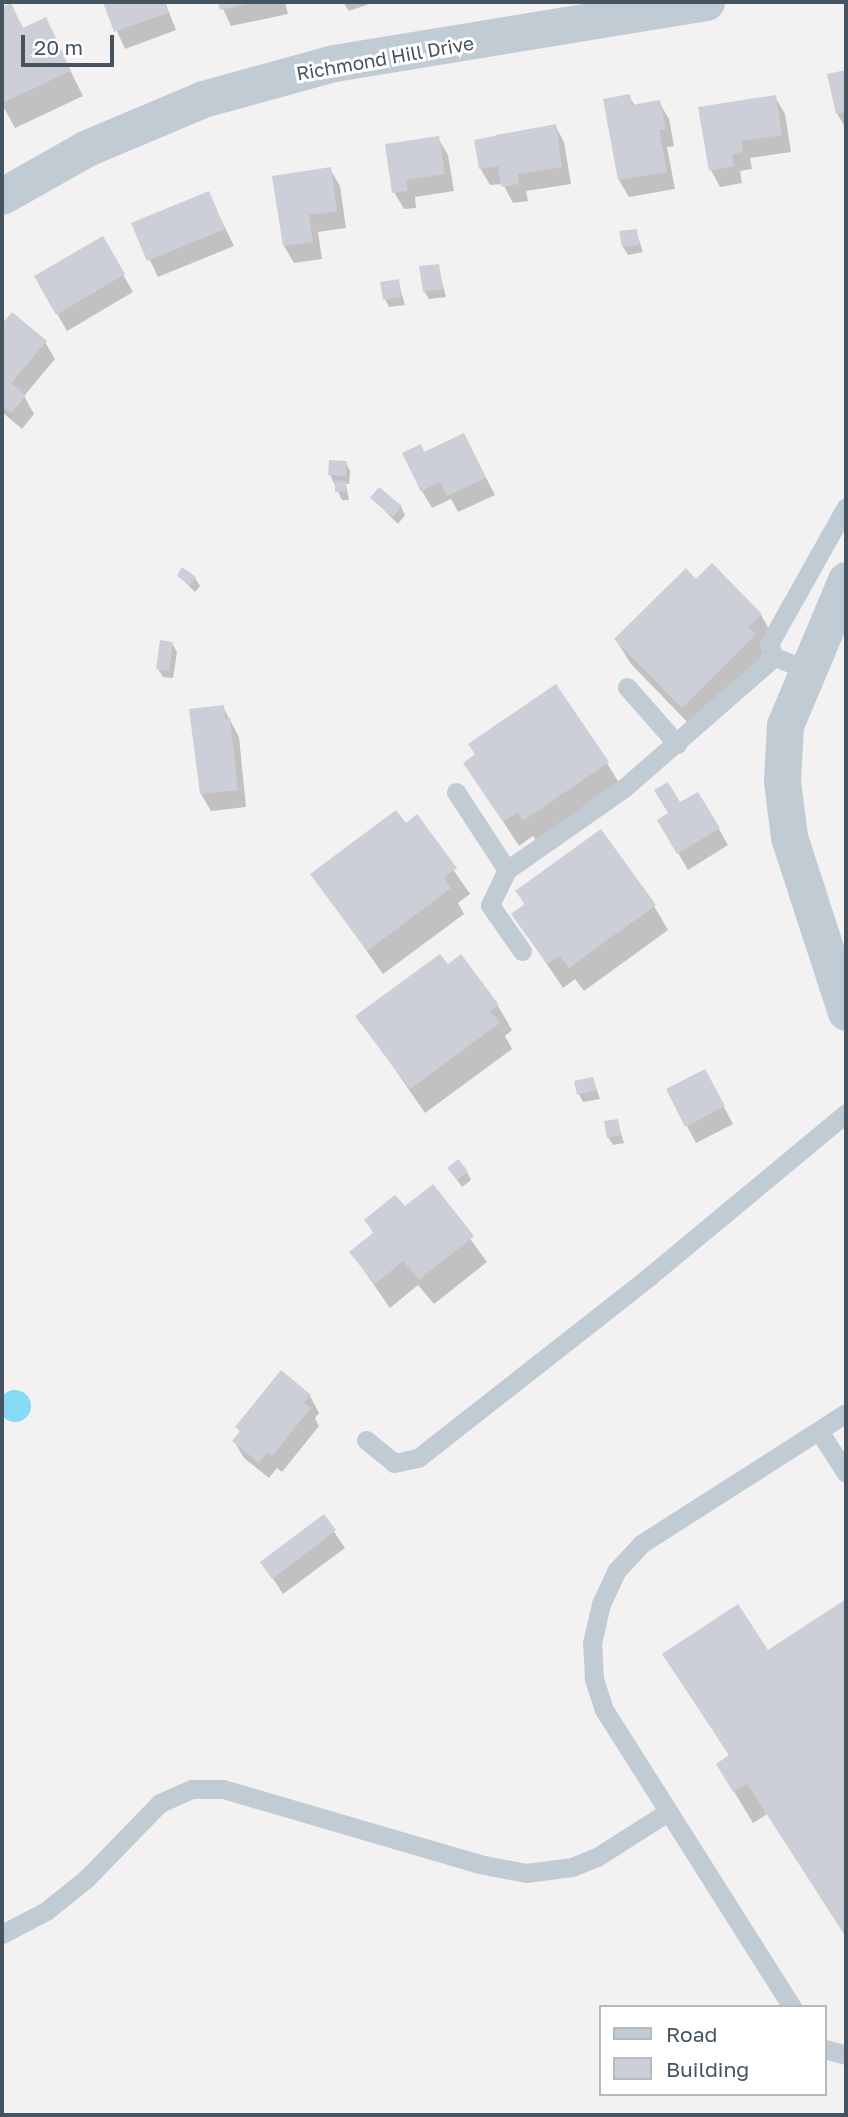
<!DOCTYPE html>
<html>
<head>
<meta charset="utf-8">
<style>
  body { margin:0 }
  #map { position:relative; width:848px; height:2117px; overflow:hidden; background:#f3f1f1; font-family:"Golos Text",sans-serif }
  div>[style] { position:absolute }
  .water>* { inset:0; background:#85daf5 }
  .round { border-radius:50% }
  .shadow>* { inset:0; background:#0003 }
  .building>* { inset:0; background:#cccfd7 }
  .lane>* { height:19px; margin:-9.5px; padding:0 9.5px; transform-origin:9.5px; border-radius:9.5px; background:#c0cbd4 }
  .street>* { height:37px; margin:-18.5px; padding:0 18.5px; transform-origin:18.5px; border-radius:18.5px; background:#c0cbd4 }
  span { translate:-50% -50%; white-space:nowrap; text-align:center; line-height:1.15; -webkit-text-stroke:6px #fff; paint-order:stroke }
  .street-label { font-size:19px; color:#465360 }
  .frame { position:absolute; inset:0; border:4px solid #465360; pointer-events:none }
  .legend { position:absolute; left:599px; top:2005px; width:228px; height:91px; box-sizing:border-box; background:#fff; border:2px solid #b5babf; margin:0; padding:9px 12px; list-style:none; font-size:21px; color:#465360 }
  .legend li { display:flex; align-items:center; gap:14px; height:35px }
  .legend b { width:35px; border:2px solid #b5babf }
  .scale { position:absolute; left:21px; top:35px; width:93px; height:32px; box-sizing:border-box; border:4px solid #465360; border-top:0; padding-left:9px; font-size:21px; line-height:24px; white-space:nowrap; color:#465360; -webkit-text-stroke:5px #fff; paint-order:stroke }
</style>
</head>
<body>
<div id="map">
  <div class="water">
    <div class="round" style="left:-1px;top:1390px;width:32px;height:32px"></div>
  </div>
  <div class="shadow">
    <div style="clip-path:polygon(104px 2px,165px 2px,176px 30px,125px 49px)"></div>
    <div style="clip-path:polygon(220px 2px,285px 2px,288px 14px,231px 26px)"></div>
    <div style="clip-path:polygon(343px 2px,375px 2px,349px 11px)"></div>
    <div style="clip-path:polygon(10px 5px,24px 29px,45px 20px,83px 96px,15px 128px,2px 104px,2px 9px)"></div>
    <div style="clip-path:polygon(846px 72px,846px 129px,837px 113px,829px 76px)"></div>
    <div style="clip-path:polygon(629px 96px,635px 106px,659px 102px,669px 119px,674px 146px,667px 147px,675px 189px,629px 197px,619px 180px,605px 100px)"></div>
    <div style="clip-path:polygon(775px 97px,785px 114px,791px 152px,750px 158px,752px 169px,740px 171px,742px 183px,720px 187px,711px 170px)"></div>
    <div style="clip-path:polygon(555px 125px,564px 142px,571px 184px,526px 191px,528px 201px,513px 203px,503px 184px,490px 185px,480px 168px,496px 135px)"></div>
    <div style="clip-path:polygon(438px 138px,448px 155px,454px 191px,415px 197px,416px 208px,404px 209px,394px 192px)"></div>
    <div style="clip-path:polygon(330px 169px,340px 186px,346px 228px,318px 232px,322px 259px,294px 263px,284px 246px)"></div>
    <div style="clip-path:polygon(208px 193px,234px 246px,158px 277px,133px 224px)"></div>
    <div style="clip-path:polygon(636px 231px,643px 252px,628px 255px,623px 247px)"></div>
    <div style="clip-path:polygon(102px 238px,133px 292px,67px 331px,36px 277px)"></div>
    <div style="clip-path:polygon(438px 266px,446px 297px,429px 299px,424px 291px)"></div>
    <div style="clip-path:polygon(398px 281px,405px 305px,389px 307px,385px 299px)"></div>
    <div style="clip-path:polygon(12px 314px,45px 342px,55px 359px,24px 396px,34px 414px,22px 429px,2px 412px,2px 326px)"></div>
    <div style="clip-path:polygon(464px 435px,495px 495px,458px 512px,451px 499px,432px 508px,422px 491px,424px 454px)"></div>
    <div style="clip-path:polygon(346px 463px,350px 471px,349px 484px,346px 484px,349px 500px,342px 500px,330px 475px)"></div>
    <div style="clip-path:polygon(372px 498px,401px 507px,405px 515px,398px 524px)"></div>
    <div style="clip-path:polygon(179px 576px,195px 578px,200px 586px,195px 592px)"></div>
    <div style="clip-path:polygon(696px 581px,761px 615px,775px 640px,697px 732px,631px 664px,616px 640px)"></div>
    <div style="clip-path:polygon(172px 643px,177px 652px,173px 678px,163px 677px,158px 669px)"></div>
    <div style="clip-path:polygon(223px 707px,239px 737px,246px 807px,211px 811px,201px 794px)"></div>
    <div style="clip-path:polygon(465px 763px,607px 763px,622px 788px,539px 844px,533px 836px,519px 846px)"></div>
    <div style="clip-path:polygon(680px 805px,719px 829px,728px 845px,688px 870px,659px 820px)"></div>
    <div style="clip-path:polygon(417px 817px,470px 894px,458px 903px,464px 914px,383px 974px,313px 875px)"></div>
    <div style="clip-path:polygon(517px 891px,654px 906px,668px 930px,584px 991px,575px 979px,563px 988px,513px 914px,525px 905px)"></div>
    <div style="clip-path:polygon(447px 966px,498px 1006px,512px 1030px,505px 1036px,512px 1049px,425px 1113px,358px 1016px)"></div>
    <div style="clip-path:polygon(593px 1079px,600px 1099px,583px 1102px,579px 1094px)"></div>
    <div style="clip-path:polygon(714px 1088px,733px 1124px,696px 1143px,687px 1126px)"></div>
    <div style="clip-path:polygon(617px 1121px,624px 1143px,613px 1145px,608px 1137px)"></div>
    <div style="clip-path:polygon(467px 1172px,471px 1180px,462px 1187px,454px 1176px)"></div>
    <div style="clip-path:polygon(432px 1186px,487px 1262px,434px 1304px,418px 1285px,390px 1308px,351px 1252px,374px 1234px,366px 1220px,405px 1209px)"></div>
    <div style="clip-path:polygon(310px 1396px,319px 1413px,315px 1418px,319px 1426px,282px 1472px,277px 1468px,269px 1478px,244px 1458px,234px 1441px,241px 1433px,237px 1427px)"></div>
    <div style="clip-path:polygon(324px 1517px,345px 1548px,283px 1594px,263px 1563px)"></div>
    <div style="clip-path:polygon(846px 1601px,846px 1937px,767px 1814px,753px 1823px,718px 1765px,730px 1757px,665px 1654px,768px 1653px)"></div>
  </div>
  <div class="building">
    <div style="clip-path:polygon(103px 2px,164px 2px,168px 13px,114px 32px)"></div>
    <div style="clip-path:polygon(218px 2px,253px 2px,253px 3px,220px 10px)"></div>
    <div style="clip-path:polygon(11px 3px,23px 28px,46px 17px,71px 71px,2px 103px,2px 7px)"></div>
    <div style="clip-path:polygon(846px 70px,846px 112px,836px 114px,827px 74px)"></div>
    <div style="clip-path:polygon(630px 94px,632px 105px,660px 100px,666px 129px,659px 130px,667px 172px,618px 180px,603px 99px)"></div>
    <div style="clip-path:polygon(776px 95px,782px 135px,741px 141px,743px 152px,732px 154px,734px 166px,709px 171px,698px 107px)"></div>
    <div style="clip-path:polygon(556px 124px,562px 167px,518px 174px,519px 184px,501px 187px,498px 166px,479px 169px,474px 140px)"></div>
    <div style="clip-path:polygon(439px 136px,445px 174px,406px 180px,408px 191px,392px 193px,385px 144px)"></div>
    <div style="clip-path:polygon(331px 167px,337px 211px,309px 215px,313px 242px,283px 246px,272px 176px)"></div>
    <div style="clip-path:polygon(209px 191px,225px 229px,147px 261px,131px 223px)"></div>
    <div style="clip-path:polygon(637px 229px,639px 245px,622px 247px,619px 231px)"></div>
    <div style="clip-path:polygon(103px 236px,125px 274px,56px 315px,34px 276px)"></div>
    <div style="clip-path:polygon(439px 264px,443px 289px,423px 292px,419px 266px)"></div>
    <div style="clip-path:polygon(399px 279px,401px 297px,383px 300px,380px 282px)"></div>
    <div style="clip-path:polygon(12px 312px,47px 341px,11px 383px,26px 396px,11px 413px,2px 405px,2px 324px)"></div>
    <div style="clip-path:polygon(464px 433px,486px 478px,447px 496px,440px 482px,421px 492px,402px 453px,421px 444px,424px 452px)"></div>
    <div style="clip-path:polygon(329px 460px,347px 461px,346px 476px,328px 475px)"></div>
    <div style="clip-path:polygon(335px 480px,346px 481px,346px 492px,335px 492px)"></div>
    <div style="clip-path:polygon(379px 487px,402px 506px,393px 517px,370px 498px)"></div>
    <div style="clip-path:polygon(712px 563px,762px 614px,749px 627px,756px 634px,682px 708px,614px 639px,686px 568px,696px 579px)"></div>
    <div style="clip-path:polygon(182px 567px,196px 577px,190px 585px,177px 576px)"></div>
    <div style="clip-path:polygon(160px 640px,173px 642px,169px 671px,156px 669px)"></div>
    <div style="clip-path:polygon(556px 684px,609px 762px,523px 821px,518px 812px,503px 822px,463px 763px,475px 754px,468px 744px)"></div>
    <div style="clip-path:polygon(224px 705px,225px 719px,230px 718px,238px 790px,200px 794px,189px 709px)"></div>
    <div style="clip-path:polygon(668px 782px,680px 802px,698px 792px,720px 828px,677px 854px,657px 820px,668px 813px,654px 790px)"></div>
    <div style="clip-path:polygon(396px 810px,406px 823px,417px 814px,457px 868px,444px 878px,451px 888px,367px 951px,310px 874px)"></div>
    <div style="clip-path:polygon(601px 829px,656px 905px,569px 968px,560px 956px,547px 964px,511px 914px,525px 904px,515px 891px)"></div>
    <div style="clip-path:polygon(440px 954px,448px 964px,461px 954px,499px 1005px,490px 1011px,500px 1023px,410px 1089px,355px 1016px)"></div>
    <div style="clip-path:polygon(705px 1069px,725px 1106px,685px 1127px,666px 1089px)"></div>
    <div style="clip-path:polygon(593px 1077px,597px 1090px,577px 1095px,574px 1081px)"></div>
    <div style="clip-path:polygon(618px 1119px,621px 1135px,607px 1138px,604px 1121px)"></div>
    <div style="clip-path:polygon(458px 1159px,468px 1171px,457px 1180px,447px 1168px)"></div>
    <div style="clip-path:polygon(433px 1184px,474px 1236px,419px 1280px,403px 1261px,375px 1284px,349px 1252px,374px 1232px,364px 1220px,395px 1195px,405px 1206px)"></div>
    <div style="clip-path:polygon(281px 1370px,311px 1395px,304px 1403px,311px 1408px,272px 1456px,267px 1452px,259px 1463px,232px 1441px,240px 1431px,235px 1427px)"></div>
    <div style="clip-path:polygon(324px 1514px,336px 1530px,272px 1579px,260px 1562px)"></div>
    <div style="clip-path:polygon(846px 1599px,846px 1936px,747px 1784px,733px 1792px,716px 1764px,729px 1755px,662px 1654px,738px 1604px,768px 1650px)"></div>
  </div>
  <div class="lane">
    <div style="left:806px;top:669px;width:34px;rotate:-159deg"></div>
    <div style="left:774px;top:657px;width:14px;rotate:-111deg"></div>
    <div style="left:769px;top:644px;width:157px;rotate:-60.7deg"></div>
    <div style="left:627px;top:687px;width:76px;rotate:48.7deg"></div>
    <div style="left:456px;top:792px;width:93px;rotate:56.8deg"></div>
    <div style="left:507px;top:870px;width:143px;rotate:-35deg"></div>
    <div style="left:624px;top:788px;width:199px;rotate:-41.1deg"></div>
    <div style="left:507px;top:870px;width:39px;rotate:116deg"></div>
    <div style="left:490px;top:905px;width:56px;rotate:55.2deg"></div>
    <div style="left:819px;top:1431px;width:50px;rotate:57.3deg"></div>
    <div style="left:366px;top:1440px;width:36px;rotate:39deg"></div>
    <div style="left:394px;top:1463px;width:25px;rotate:-12deg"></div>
    <div style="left:418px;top:1458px;width:296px;rotate:-38.1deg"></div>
    <div style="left:651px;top:1275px;width:254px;rotate:-39.7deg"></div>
    <div style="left:2px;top:1934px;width:50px;rotate:-27.6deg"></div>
    <div style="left:46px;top:1911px;width:53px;rotate:-38.8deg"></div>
    <div style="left:87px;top:1878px;width:105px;rotate:-45.8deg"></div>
    <div style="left:160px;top:1803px;width:35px;rotate:-24deg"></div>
    <div style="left:192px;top:1789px;width:31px"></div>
    <div style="left:223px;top:1789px;width:267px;rotate:16.3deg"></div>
    <div style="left:479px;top:1864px;width:48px;rotate:10.8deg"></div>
    <div style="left:526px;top:1873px;width:46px;rotate:-7.4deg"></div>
    <div style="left:572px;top:1867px;width:27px;rotate:-22deg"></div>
    <div style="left:597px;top:1857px;width:82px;rotate:-32.5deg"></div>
    <div style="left:792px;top:2007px;width:352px;rotate:-122.3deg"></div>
    <div style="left:604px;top:1710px;width:33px;rotate:-108deg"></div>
    <div style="left:594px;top:1679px;width:36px;rotate:-93deg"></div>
    <div style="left:592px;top:1643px;width:40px;rotate:-77deg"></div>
    <div style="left:601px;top:1604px;width:38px;rotate:-65deg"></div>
    <div style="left:617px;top:1570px;width:35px;rotate:-47deg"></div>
    <div style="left:641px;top:1544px;width:243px;rotate:-32.6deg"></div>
    <div style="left:825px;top:2049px;width:22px;rotate:16deg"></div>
  </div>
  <div class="street">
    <div style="left:2px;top:196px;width:98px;rotate:-29.5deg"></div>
    <div style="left:87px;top:148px;width:126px;rotate:-22.9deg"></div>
    <div style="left:203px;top:99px;width:136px;rotate:-15.4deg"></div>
    <div style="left:334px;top:63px;width:377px;rotate:-9.3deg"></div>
    <div style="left:846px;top:580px;width:157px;rotate:112.8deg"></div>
    <div style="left:785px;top:725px;width:56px;rotate:93.1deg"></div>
    <div style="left:782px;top:781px;width:56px;rotate:82.9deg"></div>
    <div style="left:789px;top:837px;width:184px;rotate:72deg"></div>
  </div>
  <div class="street-label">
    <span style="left:385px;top:58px;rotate:-10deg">Richmond Hill Drive</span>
  </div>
  <div class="frame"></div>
  <ul class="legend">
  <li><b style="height:9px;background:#c0cbd4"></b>Road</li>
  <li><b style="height:19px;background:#cccfd7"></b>Building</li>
  </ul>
  <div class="scale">20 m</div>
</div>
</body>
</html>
